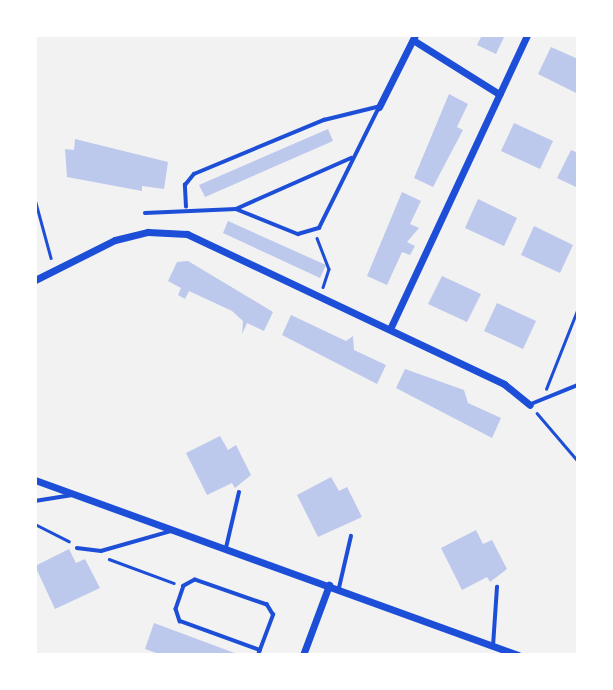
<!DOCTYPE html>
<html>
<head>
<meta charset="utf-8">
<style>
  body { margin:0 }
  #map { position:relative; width:613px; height:690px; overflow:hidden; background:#f2f2f2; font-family:Commissioner,sans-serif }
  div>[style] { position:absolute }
  .building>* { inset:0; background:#bdc9ec }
  .path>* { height:2.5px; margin:-1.25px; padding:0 1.25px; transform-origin:1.25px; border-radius:1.25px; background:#1d4ed8 }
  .service>* { height:3.5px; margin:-1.75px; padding:0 1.75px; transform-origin:1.75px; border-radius:1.75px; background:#1d4ed8 }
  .minor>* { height:7px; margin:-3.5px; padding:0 3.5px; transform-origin:3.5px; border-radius:3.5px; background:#1d4ed8 }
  span { translate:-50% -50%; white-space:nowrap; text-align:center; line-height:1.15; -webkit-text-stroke:7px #fff; paint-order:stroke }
  .frame { position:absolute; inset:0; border:37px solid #fff; pointer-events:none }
</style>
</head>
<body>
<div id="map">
  <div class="building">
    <div style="clip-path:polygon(482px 35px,505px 35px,496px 54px,477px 45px)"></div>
    <div style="clip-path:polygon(551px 47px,578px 59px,576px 93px,538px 74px)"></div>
    <div style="clip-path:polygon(449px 94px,468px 104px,457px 127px,463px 130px,433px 187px,414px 178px)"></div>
    <div style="clip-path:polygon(514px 123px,553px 141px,540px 169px,501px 151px)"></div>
    <div style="clip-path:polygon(328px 129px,333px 141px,205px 197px,199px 185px)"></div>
    <div style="clip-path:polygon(75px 139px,168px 162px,164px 189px,142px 186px,142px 191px,67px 177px,65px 149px,74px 150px)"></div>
    <div style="clip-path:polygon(571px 150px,578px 153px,578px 188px,557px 178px)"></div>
    <div style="clip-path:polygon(402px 192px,421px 201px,410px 224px,419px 228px,407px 242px,415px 246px,410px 255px,402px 252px,387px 285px,367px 276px)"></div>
    <div style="clip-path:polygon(478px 199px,517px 218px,504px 246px,465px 228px)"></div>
    <div style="clip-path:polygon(228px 221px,326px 265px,320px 278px,223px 233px)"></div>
    <div style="clip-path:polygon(534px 226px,573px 245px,560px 273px,521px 255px)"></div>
    <div style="clip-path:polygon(188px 261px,273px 312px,264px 331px,247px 323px,242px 334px,243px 321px,232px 311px,189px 291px,185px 299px,178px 295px,181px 288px,168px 281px,177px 262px)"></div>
    <div style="clip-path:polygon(442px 276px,481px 294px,467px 322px,428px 304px)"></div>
    <div style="clip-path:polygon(497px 303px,536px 321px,523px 349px,484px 331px)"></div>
    <div style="clip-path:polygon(291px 315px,346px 341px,353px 336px,354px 350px,386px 365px,377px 384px,282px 335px)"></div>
    <div style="clip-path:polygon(405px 369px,464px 390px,468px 403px,501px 418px,492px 438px,396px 388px)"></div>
    <div style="clip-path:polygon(220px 436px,228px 450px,236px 445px,251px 475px,235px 488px,232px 483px,207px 495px,186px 453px)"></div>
    <div style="clip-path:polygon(331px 477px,339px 491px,347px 487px,362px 517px,318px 537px,297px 495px)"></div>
    <div style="clip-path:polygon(476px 530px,483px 544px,492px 540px,507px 569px,490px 582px,487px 577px,462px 590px,441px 548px)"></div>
    <div style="clip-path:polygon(69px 549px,76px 563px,85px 559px,100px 588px,55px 609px,35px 566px)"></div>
    <div style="clip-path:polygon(154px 623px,240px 655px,162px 655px,145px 649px)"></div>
  </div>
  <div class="path">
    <div style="left:35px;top:199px;width:61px;rotate:74.8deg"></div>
    <div style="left:317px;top:238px;width:33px;rotate:69deg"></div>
    <div style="left:329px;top:269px;width:19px;rotate:108deg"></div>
    <div style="left:546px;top:389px;width:87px;rotate:-68.4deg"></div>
    <div style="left:537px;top:413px;width:63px;rotate:49.5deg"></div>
    <div style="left:35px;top:524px;width:38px;rotate:27deg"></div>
    <div style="left:109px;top:559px;width:69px;rotate:20.3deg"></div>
  </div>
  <div class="service">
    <div style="left:186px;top:207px;width:22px;rotate:-93deg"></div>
    <div style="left:185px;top:185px;width:14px;rotate:-51deg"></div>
    <div style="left:194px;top:174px;width:141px;rotate:-22.6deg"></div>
    <div style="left:324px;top:120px;width:55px;rotate:-13.8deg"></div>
    <div style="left:236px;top:209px;width:67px;rotate:22deg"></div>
    <div style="left:298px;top:234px;width:22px;rotate:-16deg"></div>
    <div style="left:319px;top:228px;width:133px;rotate:-63.6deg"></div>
    <div style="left:145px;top:213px;width:91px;rotate:-2.5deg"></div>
    <div style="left:236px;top:209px;width:126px;rotate:-23.9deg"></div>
    <div style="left:531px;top:404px;width:51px;rotate:-22deg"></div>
    <div style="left:35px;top:501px;width:36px;rotate:-9deg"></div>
    <div style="left:77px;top:548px;width:24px;rotate:7deg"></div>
    <div style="left:101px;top:551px;width:73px;rotate:-15.9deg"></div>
    <div style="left:226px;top:548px;width:57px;rotate:-76.9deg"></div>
    <div style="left:339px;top:588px;width:53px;rotate:-77deg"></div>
    <div style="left:493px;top:646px;width:59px;rotate:-86.1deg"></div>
    <div style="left:258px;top:655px;width:43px;rotate:-69.4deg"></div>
    <div style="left:273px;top:615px;width:12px;rotate:-121deg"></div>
    <div style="left:267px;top:605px;width:76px;rotate:-160.9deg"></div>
    <div style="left:195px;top:580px;width:13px;rotate:151deg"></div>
    <div style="left:184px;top:586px;width:24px;rotate:109deg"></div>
    <div style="left:176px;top:609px;width:13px;rotate:72deg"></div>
    <div style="left:180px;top:621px;width:85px;rotate:19.9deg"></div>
  </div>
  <div class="minor">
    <div style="left:413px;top:40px;width:102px;rotate:32.1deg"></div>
    <div style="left:379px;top:107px;width:80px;rotate:-63.4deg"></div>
    <div style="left:35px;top:280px;width:89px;rotate:-26.6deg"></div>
    <div style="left:115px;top:240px;width:34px;rotate:-14deg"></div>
    <div style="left:148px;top:232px;width:39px;rotate:3deg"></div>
    <div style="left:187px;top:234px;width:351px;rotate:25.3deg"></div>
    <div style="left:504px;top:384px;width:33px;rotate:39deg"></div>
    <div style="left:390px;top:329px;width:324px;rotate:-65deg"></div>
    <div style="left:35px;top:480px;width:514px;rotate:19.92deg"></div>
    <div style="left:303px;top:655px;width:75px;rotate:-69.6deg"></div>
  </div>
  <div class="frame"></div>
</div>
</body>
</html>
